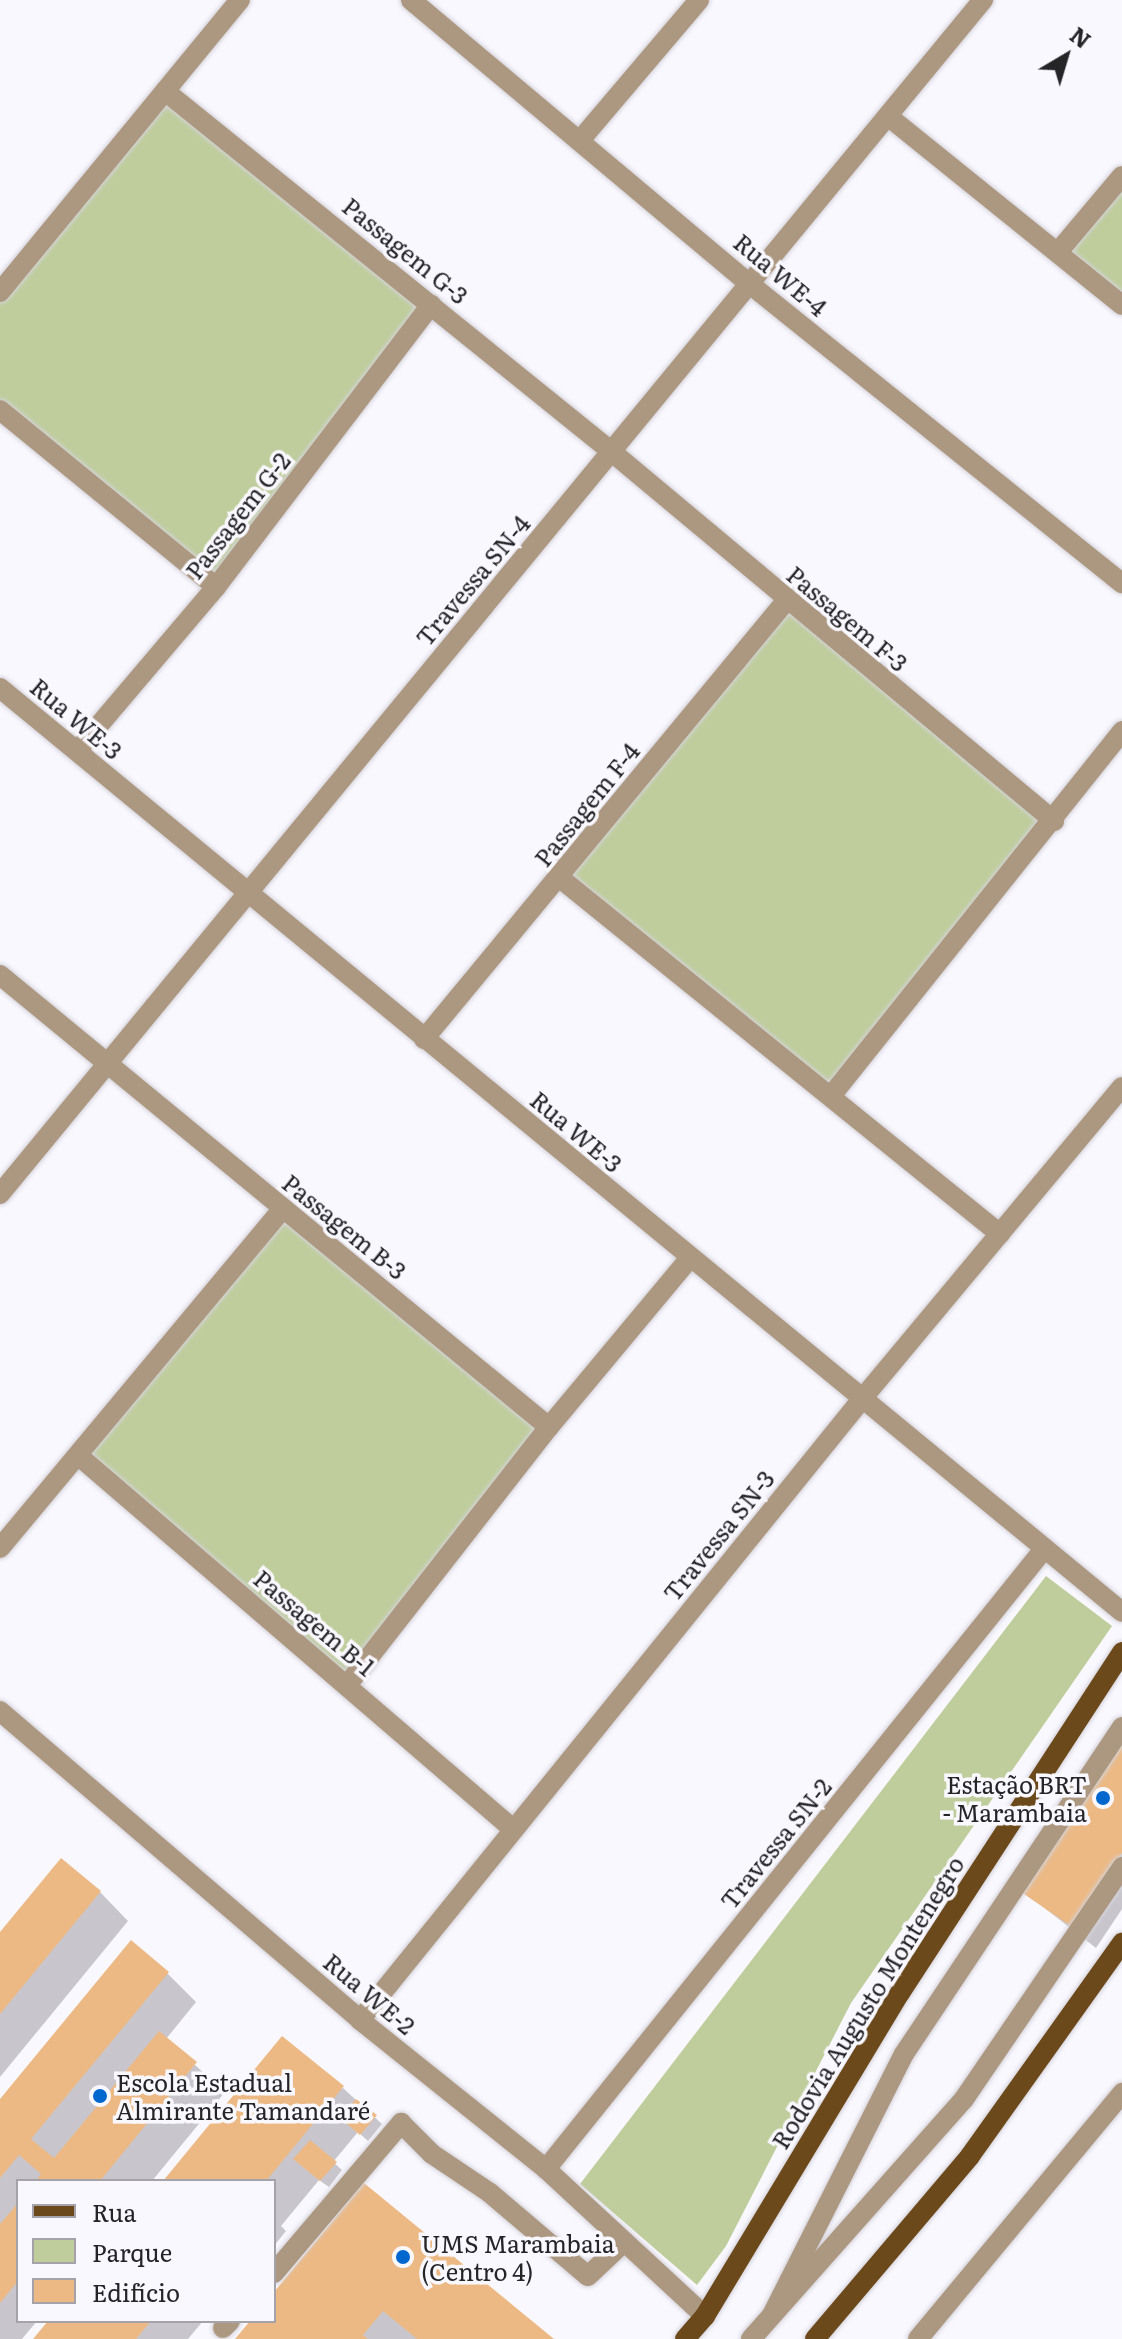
<!DOCTYPE html>
<html>
<head>
<meta charset="utf-8">
<style>
  body { margin:0 }
  #map { position:relative; width:1122px; height:2339px; overflow:hidden; background:#faf8ff; font-family:Literata,serif }
  div>[style] { position:absolute }
  .green>* { inset:0; background:#bfcd9c }
  .shadow>* { inset:0; background:#0003 }
  .building>* { inset:0; background:#ecb984 }
  .roads { filter:drop-shadow(0 0 2px #d4d2d8) drop-shadow(0 0 2px #d4d2d8) }
  .minor>* { height:20px; margin:-10px; padding:0 10px; transform-origin:10px; border-radius:10px; background:#ac9881 }
  .major>* { height:20px; margin:-10px; padding:0 10px; transform-origin:10px; border-radius:10px; background:#6b491b }
  .dots>* { width:22px; height:22px; translate:-50% -50%; box-sizing:border-box; border:4px solid #faf8ff; border-radius:50% }
  span { translate:-50% -50%; white-space:nowrap; text-align:center; line-height:1.15; -webkit-text-stroke:7px #faf8ff; paint-order:stroke }
  .street-label { font-size:24px; color:#252427 }
  .poi-label { font-size:24px; color:#252427 }
  .right { translate:-100% -50%; text-align:right }
  .left { translate:0 -50%; text-align:left }
  .legend { position:absolute; left:16px; top:2179px; width:260px; height:144px; box-sizing:border-box; background:#faf8ff; border:2px solid #a5a3a9; margin:0; padding:10px 14px; list-style:none; font-size:24px; color:#252427 }
  .legend li { display:flex; align-items:center; gap:16px; height:40px }
  .legend b { width:40px; border:2px solid #a5a3a9 }
  .north { position:absolute; left:1026px; top:16px; width:80px; height:80px; -webkit-text-stroke:6px #faf8ff; paint-order:stroke; rotate:38deg; font-size:22px; font-weight:700; line-height:32px; text-align:center; color:#252427 }
  .north::after { content:''; display:block; margin:auto; width:28px; height:36px; background:#252427; clip-path:polygon(50% 0,100% 100%,50% 72%,0 100%) }
</style>
</head>
<body>
<div id="map">
  <div class="green">
    <div style="clip-path:polygon(165px 91px,431px 305px,216px 587px,0 410px,0 292px)"></div>
    <div style="clip-path:polygon(1122px 176px,1122px 305px,1058px 252px)"></div>
    <div style="clip-path:polygon(786px 601px,1054px 821px,831px 1096px,560px 878px)"></div>
    <div style="clip-path:polygon(283px 1208px,549px 1427px,348px 1684px,80px 1457px)"></div>
    <div style="clip-path:polygon(1046px 1576px,1112px 1626px,851px 2003px,726px 2246px,697px 2285px,580px 2184px)"></div>
  </div>
  <div class="shadow">
    <div style="clip-path:polygon(1122px 1745px,1122px 1909px,1096px 1948px,1024px 1892px)"></div>
    <div style="clip-path:polygon(100px 1892px,128px 1921px,0 2077px,0 1935px)"></div>
    <div style="clip-path:polygon(167px 1973px,196px 2002px,166px 2039px,225px 2092px,152px 2181px,18px 2181px,18px 2321px,37px 2321px,22px 2339px,0 2339px,0 2102px)"></div>
    <div style="clip-path:polygon(343px 2088px,382px 2124px,368px 2141px,358px 2132px,333px 2162px,342px 2170px,329px 2187px,319px 2180px,281px 2226px,286px 2231px,274px 2246px,274px 2181px,166px 2181px)"></div>
    <div style="clip-path:polygon(364px 2186px,551px 2339px,238px 2339px,253px 2321px,274px 2321px,274px 2295px)"></div>
    <div style="clip-path:polygon(51px 2321px,203px 2321px,188px 2339px,36px 2339px)"></div>
  </div>
  <div class="building">
    <div style="clip-path:polygon(1122px 1742px,1122px 1853px,1072px 1927px,1021px 1892px)"></div>
    <div style="clip-path:polygon(61px 1858px,101px 1891px,0 2014px,0 1932px)"></div>
    <div style="clip-path:polygon(131px 1940px,169px 1972px,31px 2139px,54px 2158px,159px 2031px,197px 2062px,100px 2181px,36px 2181px,41px 2174px,19px 2155px,0 2178px,0 2099px)"></div>
    <div style="clip-path:polygon(282px 2036px,344px 2086px,266px 2181px,163px 2181px)"></div>
    <div style="clip-path:polygon(356px 2099px,377px 2115px,360px 2135px,340px 2118px)"></div>
    <div style="clip-path:polygon(310px 2140px,337px 2162px,320px 2181px,293px 2159px)"></div>
    <div style="clip-path:polygon(364px 2183px,554px 2339px,417px 2339px,383px 2311px,363px 2335px,368px 2339px,235px 2339px,250px 2321px,274px 2321px,274px 2292px)"></div>
    <div style="clip-path:polygon(18px 2203px,18px 2281px,0 2303px,0 2224px)"></div>
    <div style="clip-path:polygon(48px 2321px,151px 2321px,136px 2339px,33px 2339px)"></div>
  </div>
  <div class="roads">
    <div class="minor">
      <div style="left:411px;top:0;width:444px;rotate:40deg"></div>
      <div style="left:751px;top:285px;width:476px;rotate:38.8deg"></div>
      <div style="left:165px;top:91px;width:575px;rotate:38.92deg"></div>
      <div style="left:612px;top:452px;width:576px;rotate:39.86deg"></div>
      <div style="left:889px;top:117px;width:299px;rotate:38.9deg"></div>
      <div style="left:582px;top:138px;width:181px;rotate:-49.7deg"></div>
      <div style="left:1058px;top:252px;width:99px;rotate:-49.9deg"></div>
      <div style="left:0;top:292px;width:378px;rotate:-50.6deg"></div>
      <div style="left:0;top:410px;width:279px;rotate:39.3deg"></div>
      <div style="left:0;top:688px;width:1453px;rotate:39.47deg"></div>
      <div style="left:77px;top:751px;width:215px;rotate:-49.7deg"></div>
      <div style="left:216px;top:587px;width:355px;rotate:-52.7deg"></div>
      <div style="left:560px;top:878px;width:566px;rotate:38.98deg"></div>
      <div style="left:0;top:975px;width:711px;rotate:39.47deg"></div>
      <div style="left:424px;top:1039px;width:568px;rotate:-50.43deg"></div>
      <div style="left:831px;top:1096px;width:467px;rotate:-51.4deg"></div>
      <div style="left:0;top:1194px;width:1547px;rotate:-50.54deg"></div>
      <div style="left:80px;top:1457px;width:571px;rotate:40.67deg"></div>
      <div style="left:0;top:1548px;width:442px;rotate:-50.2deg"></div>
      <div style="left:348px;top:1684px;width:326px;rotate:-52deg"></div>
      <div style="left:549px;top:1427px;width:220px;rotate:-50.2deg"></div>
      <div style="left:0;top:1711px;width:474px;rotate:40.6deg"></div>
      <div style="left:360px;top:2020px;width:238px;rotate:38.7deg"></div>
      <div style="left:546px;top:2169px;width:217px;rotate:42.8deg"></div>
      <div style="left:360px;top:2020px;width:799px;rotate:-51.05deg"></div>
      <div style="left:862px;top:1399px;width:406px;rotate:-50.2deg"></div>
      <div style="left:546px;top:2169px;width:795px;rotate:-51.23deg"></div>
      <div style="left:274px;top:2273px;width:197px;rotate:-49.7deg"></div>
      <div style="left:401px;top:2123px;width:44px;rotate:45deg"></div>
      <div style="left:432px;top:2154px;width:70px;rotate:33.9deg"></div>
      <div style="left:490px;top:2193px;width:128px;rotate:40.3deg"></div>
      <div style="left:588px;top:2276px;width:50px;rotate:-43.4deg"></div>
      <div style="left:773px;top:2313px;width:290px;rotate:-63.2deg"></div>
      <div style="left:904px;top:2054px;width:393px;rotate:-56.3deg"></div>
      <div style="left:223px;top:2328px;width:10px;rotate:-45deg"></div>
      <div style="left:751px;top:2339px;width:321px;rotate:-48.4deg"></div>
      <div style="left:964px;top:2099px;width:281px;rotate:-55.7deg"></div>
      <div style="left:918px;top:2339px;width:320px;rotate:-50.3deg"></div>
    </div>
    <div class="major">
      <div style="left:685px;top:2339px;width:30px;rotate:-49deg"></div>
      <div style="left:705px;top:2316px;width:377px;rotate:-58.9deg"></div>
      <div style="left:900px;top:1993px;width:407px;rotate:-56.9deg"></div>
      <div style="left:815px;top:2339px;width:240px;rotate:-49.7deg"></div>
      <div style="left:970px;top:2156px;width:262px;rotate:-54.5deg"></div>
    </div>
  </div>
  <div class="dots">
    <div style="left:1103px;top:1798px;background:#0067cf"></div>
    <div style="left:100px;top:2096px;background:#0067cf"></div>
    <div style="left:403px;top:2257px;background:#0067cf"></div>
  </div>
  <div class="street-label">
    <span style="left:406px;top:250px;rotate:39deg">Passagem G-3</span>
    <span style="left:781px;top:274px;rotate:40deg">Rua WE-4</span>
    <span style="left:237px;top:515px;rotate:-52deg">Passagem G-2</span>
    <span style="left:472px;top:580px;rotate:-50deg">Travessa SN-4</span>
    <span style="left:848px;top:618px;rotate:40deg">Passagem F-3</span>
    <span style="left:77px;top:718px;rotate:40deg">Rua WE-3</span>
    <span style="left:586px;top:804px;rotate:-51deg">Passagem F-4</span>
    <span style="left:577px;top:1131px;rotate:40deg">Rua WE-3</span>
    <span style="left:345px;top:1226px;rotate:39deg">Passagem B-3</span>
    <span style="left:718px;top:1535px;rotate:-51deg">Travessa SN-3</span>
    <span style="left:315px;top:1622px;rotate:40deg">Passagem B-1</span>
    <span style="left:775px;top:1843px;rotate:-51deg">Travessa SN-2</span>
    <span style="left:370px;top:1993px;rotate:40deg">Rua WE-2</span>
    <span style="left:867px;top:2002px;rotate:-58deg">Rodovia Augusto Montenegro</span>
  </div>
  <div class="poi-label">
    <span class="right" style="left:1087px;top:1798px">Estação BRT<br>- Marambaia</span>
    <span class="left" style="left:116px;top:2096px">Escola Estadual<br>Almirante Tamandaré</span>
    <span class="left" style="left:421px;top:2257px">UMS Marambaia<br>(Centro 4)</span>
  </div>
  <ul class="legend">
  <li><b style="height:10px;background:#6b491b"></b>Rua</li>
  <li><b style="height:22px;background:#bfcd9c"></b>Parque</li>
  <li><b style="height:22px;background:#ecb984"></b>Edifício</li>
  </ul>
  <div class="north">N</div>
</div>
</body>
</html>
